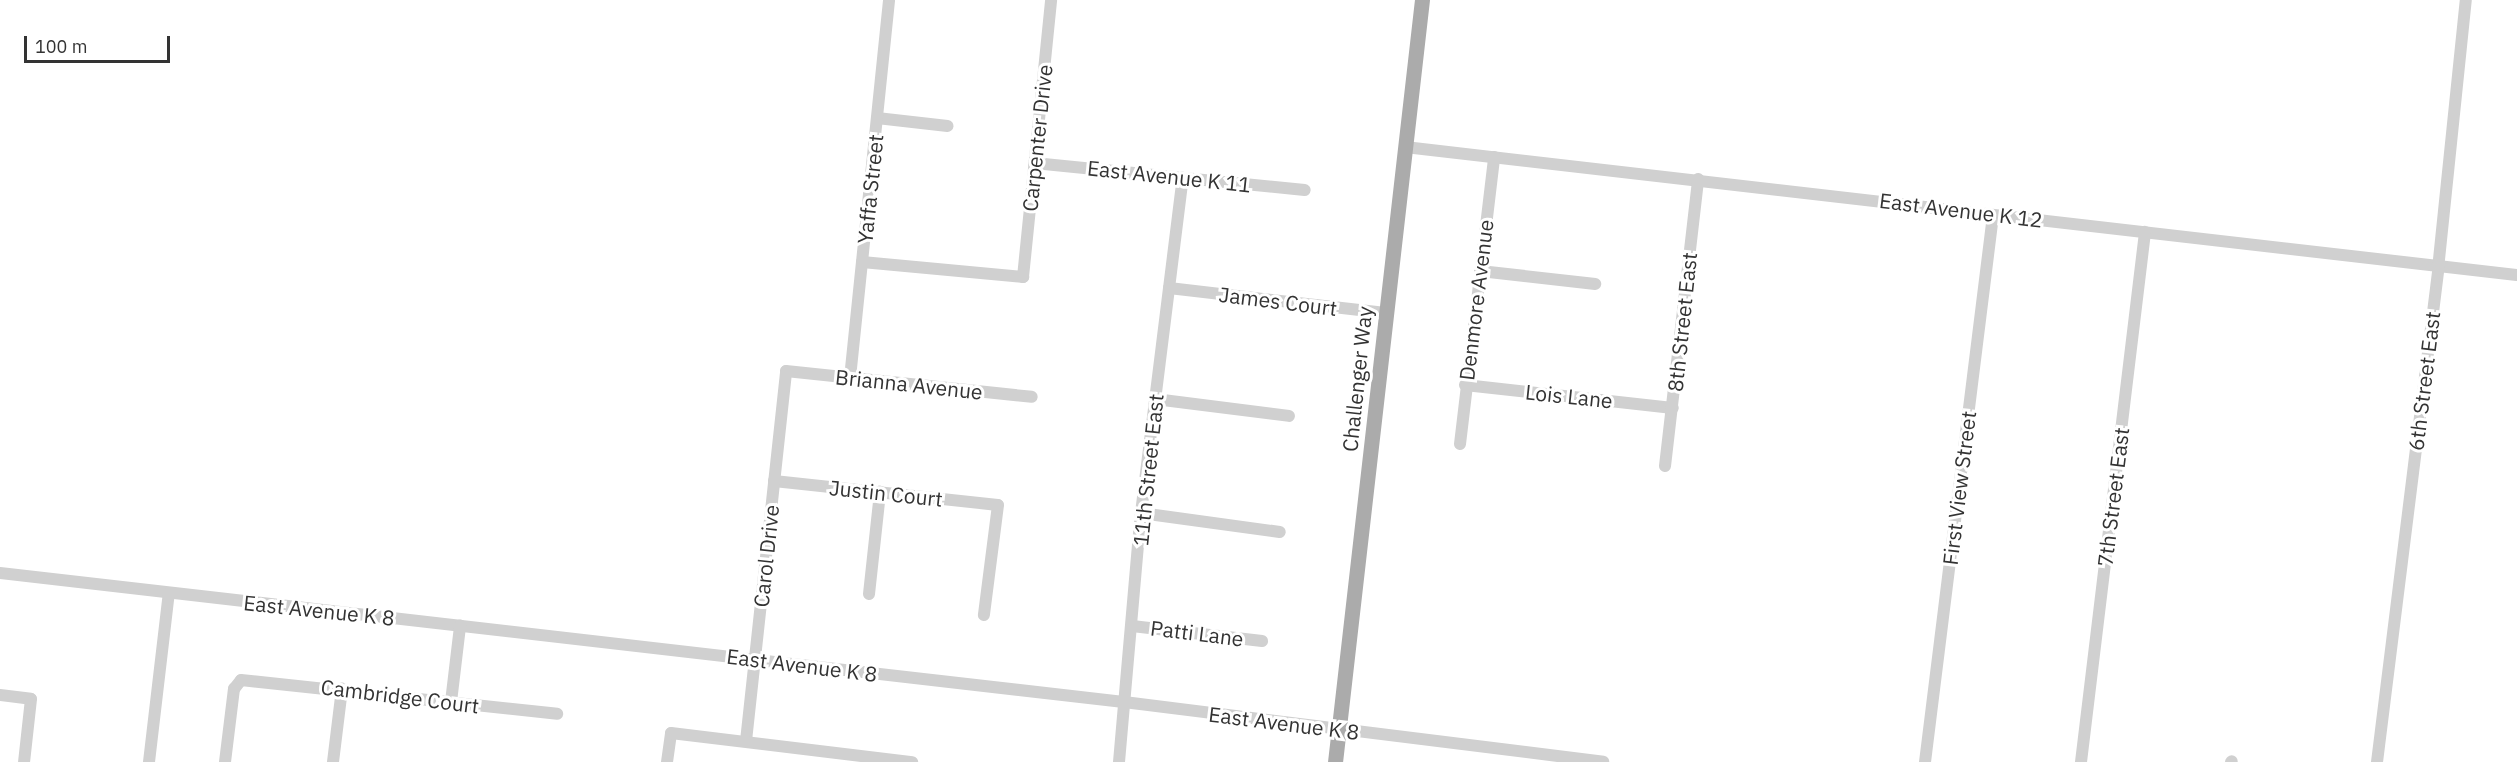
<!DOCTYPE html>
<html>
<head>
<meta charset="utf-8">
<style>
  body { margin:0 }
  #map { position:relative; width:2517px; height:762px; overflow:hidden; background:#fff; font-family:"IBM Plex Sans",sans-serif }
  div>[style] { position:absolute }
  .minor>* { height:12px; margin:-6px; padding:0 6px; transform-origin:6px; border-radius:6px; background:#d0d0d0 }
  .major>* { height:15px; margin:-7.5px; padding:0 7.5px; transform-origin:7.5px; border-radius:7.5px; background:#ababab }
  span { translate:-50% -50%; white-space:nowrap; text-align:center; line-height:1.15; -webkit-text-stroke:6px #fff; paint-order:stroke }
  .street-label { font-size:21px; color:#333 }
  .scale { position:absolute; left:24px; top:36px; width:146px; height:27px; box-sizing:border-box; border:3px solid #333; border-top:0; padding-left:8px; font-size:18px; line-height:21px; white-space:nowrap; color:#333; -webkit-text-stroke:4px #fff; paint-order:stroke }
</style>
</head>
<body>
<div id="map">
  <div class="minor">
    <div style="left:877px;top:118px;width:71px;rotate:6.4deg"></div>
    <div style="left:1405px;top:147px;width:1119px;rotate:6.57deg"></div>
    <div style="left:1034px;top:163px;width:272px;rotate:5.7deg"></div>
    <div style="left:862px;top:262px;width:162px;rotate:5.3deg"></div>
    <div style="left:1023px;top:277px;width:278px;rotate:-84.2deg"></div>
    <div style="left:1480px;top:271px;width:116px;rotate:6.4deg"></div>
    <div style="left:1169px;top:288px;width:218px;rotate:6.6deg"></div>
    <div style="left:850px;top:378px;width:380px;rotate:-84.1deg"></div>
    <div style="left:1465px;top:385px;width:209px;rotate:6.3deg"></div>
    <div style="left:1155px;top:399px;width:135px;rotate:7.2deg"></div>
    <div style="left:1460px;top:444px;width:289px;rotate:-83.2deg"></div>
    <div style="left:1665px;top:466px;width:289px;rotate:-83.4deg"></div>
    <div style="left:774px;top:481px;width:225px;rotate:6.1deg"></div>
    <div style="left:998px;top:505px;width:111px;rotate:97.3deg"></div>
    <div style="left:1141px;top:513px;width:140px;rotate:7.8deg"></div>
    <div style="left:0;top:573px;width:1131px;rotate:6.55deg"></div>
    <div style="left:1124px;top:702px;width:483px;rotate:7.1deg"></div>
    <div style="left:869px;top:594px;width:103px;rotate:-83.8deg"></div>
    <div style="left:1132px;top:626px;width:131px;rotate:6.6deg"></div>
    <div style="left:0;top:695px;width:31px;rotate:7deg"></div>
    <div style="left:31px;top:699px;width:63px;rotate:96.3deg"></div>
    <div style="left:451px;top:702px;width:77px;rotate:-83.2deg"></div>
    <div style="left:746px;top:741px;width:372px;rotate:-83.8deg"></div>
    <div style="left:786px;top:371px;width:247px;rotate:6deg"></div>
    <div style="left:149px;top:762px;width:170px;rotate:-83.3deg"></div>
    <div style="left:225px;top:762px;width:74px;rotate:-83deg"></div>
    <div style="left:234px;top:689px;width:11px;rotate:-52deg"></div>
    <div style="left:241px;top:680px;width:318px;rotate:6.1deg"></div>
    <div style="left:333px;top:762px;width:74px;rotate:-83deg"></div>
    <div style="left:667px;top:762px;width:29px;rotate:-82deg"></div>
    <div style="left:671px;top:733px;width:243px;rotate:6.9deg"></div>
    <div style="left:1119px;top:762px;width:250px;rotate:-85deg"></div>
    <div style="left:1141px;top:513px;width:338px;rotate:-82.9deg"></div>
    <div style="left:1925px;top:762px;width:551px;rotate:-82.91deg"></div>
    <div style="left:2081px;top:762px;width:534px;rotate:-83.11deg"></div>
    <div style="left:2231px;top:762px;width:1px;rotate:-45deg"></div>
    <div style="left:2377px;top:762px;width:497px;rotate:-82.9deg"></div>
    <div style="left:2438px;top:269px;width:270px;rotate:-84.1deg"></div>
  </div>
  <div class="major">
    <div style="left:1335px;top:762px;width:767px;rotate:-83.49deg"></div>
  </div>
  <div class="street-label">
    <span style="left:1037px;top:138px;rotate:-84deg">Carpenter Drive</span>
    <span style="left:1169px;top:176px;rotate:6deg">East Avenue K 11</span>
    <span style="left:870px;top:189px;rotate:-84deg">Yaffa Street</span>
    <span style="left:1961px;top:210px;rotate:7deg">East Avenue K 12</span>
    <span style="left:1476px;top:300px;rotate:-83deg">Denmore Avenue</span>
    <span style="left:1278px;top:301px;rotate:7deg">James Court</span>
    <span style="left:1682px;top:322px;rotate:-84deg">8th Street East</span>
    <span style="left:1357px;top:379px;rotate:-84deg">Challenger Way</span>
    <span style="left:2424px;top:381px;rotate:-83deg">6th Street East</span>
    <span style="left:909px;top:384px;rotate:6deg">Brianna Avenue</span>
    <span style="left:1569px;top:396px;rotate:6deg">Lois Lane</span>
    <span style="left:1148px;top:470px;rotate:-84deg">11th Street East</span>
    <span style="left:1959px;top:488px;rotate:-83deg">First View Street</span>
    <span style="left:886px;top:493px;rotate:6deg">Justin Court</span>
    <span style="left:2113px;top:497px;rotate:-83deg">7th Street East</span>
    <span style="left:766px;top:556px;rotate:-84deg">Carol Drive</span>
    <span style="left:319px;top:610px;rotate:6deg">East Avenue K 8</span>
    <span style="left:1197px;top:633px;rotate:7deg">Patti Lane</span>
    <span style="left:802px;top:665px;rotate:7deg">East Avenue K 8</span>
    <span style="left:400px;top:696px;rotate:7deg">Cambridge Court</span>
    <span style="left:1284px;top:723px;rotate:7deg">East Avenue K 8</span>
  </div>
  <div class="scale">100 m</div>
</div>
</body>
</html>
